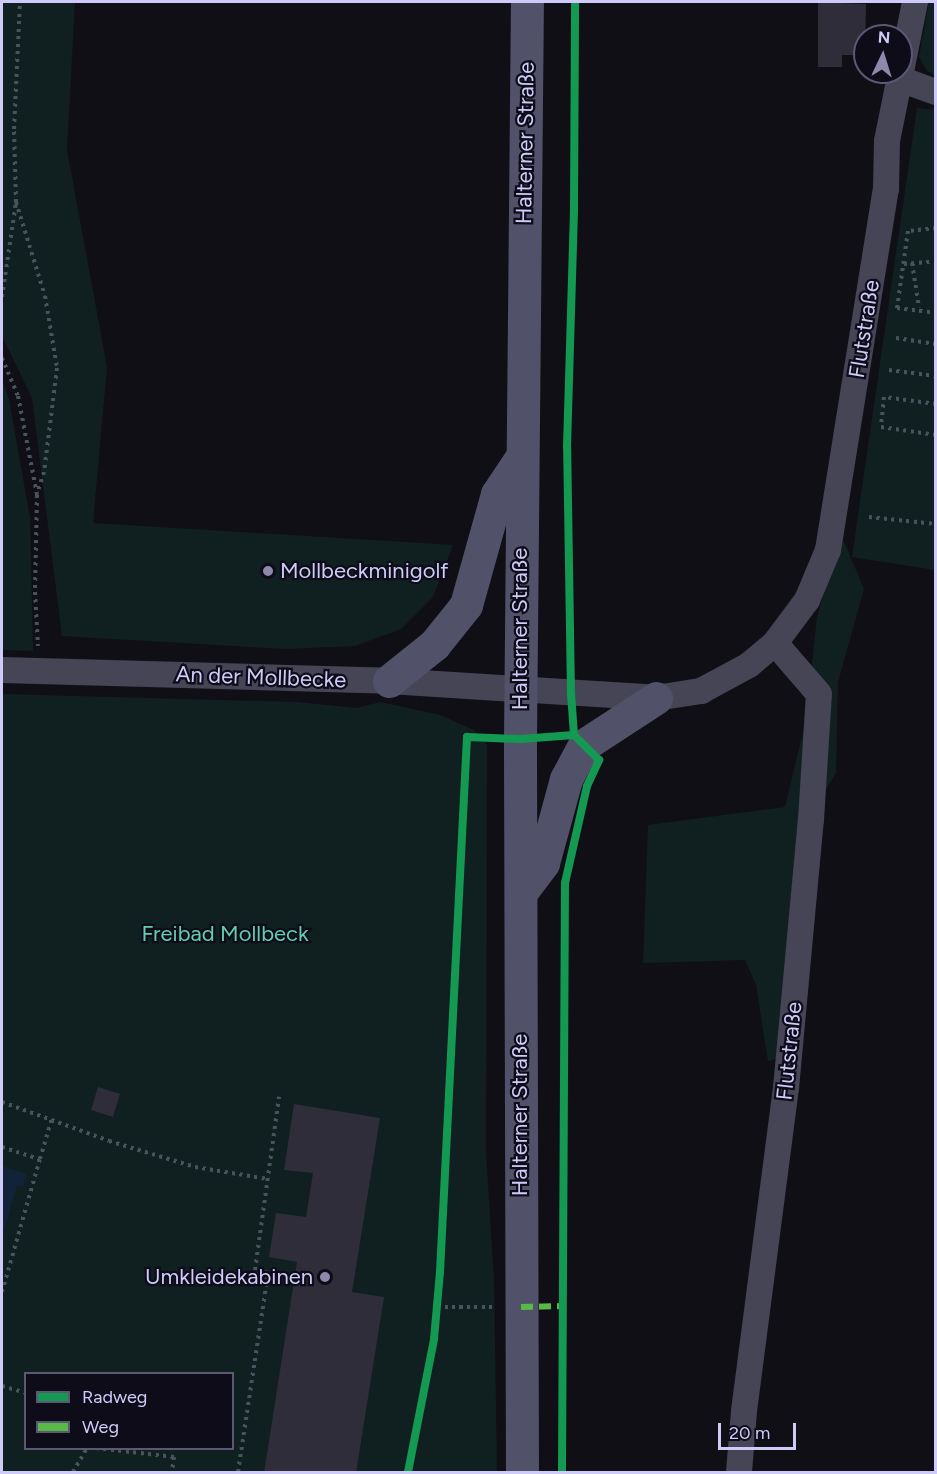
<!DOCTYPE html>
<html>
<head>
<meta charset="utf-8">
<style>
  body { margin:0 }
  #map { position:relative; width:937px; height:1474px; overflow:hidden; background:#100f16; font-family:Figtree,sans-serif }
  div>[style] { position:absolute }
  .green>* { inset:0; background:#102020 }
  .water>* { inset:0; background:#122339 }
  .building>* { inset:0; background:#2e2d39 }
  .path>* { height:4px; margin-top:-2px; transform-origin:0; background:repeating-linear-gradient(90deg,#48545d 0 3px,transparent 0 7.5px) }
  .minor>* { height:26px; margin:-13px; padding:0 13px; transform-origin:13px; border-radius:13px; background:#454556 }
  .secondary>* { height:33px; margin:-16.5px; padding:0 16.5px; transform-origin:16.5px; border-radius:16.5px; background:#515169 }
  .quiet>* { height:6px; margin-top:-3px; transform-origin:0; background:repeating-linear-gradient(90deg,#58b947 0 12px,transparent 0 18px) }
  .cycleway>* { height:8px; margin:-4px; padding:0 4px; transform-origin:4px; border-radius:4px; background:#139951 }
  .dots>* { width:16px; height:16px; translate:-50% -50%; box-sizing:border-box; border:3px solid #0e0c19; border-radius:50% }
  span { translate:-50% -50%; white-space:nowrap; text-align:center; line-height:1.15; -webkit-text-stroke:4.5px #0e0c19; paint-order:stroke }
  .street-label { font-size:22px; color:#cecbf9 }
  .poi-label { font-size:22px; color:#cecbf9 }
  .left { translate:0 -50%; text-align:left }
  .right { translate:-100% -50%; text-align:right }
  .park-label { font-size:22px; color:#60cfb0 }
  .frame { position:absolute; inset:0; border:3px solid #cecbf9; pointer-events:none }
  .legend { position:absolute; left:24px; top:1372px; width:210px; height:78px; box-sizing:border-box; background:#0e0c19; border:2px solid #5b5873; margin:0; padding:8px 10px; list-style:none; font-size:18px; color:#cecbf9 }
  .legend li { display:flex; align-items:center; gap:12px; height:30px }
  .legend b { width:30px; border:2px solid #5b5873 }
  .north { position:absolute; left:853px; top:24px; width:60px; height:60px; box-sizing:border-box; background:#0e0c19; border:2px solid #5b5873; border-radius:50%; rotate:4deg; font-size:16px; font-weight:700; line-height:24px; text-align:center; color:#cecbf9 }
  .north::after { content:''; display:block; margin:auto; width:21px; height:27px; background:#8c89aa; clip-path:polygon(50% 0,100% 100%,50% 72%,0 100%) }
  .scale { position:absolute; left:718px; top:1423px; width:78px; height:27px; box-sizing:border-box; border:3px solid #cecbf9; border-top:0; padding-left:8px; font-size:18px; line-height:21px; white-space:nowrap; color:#cecbf9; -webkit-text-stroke:4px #0e0c19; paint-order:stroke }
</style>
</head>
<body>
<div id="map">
  <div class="green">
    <div style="clip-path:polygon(2px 2px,75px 2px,67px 150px,107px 367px,93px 523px,453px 545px,433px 597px,401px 629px,355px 646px,286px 649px,62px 636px,32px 398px,4px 340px,2px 340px)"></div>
    <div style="clip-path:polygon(929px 2px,935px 2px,935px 75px,927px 71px,919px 57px)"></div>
    <div style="clip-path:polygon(917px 108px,936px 110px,935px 570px,852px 557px)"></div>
    <div style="clip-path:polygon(2px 380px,9px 399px,30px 518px,33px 651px,2px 650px)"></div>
    <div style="clip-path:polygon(840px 532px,864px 589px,838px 682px,836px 773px,805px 823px,780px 1058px,768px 1061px,756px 985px,745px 960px,643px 963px,648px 825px,785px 807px,806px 720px,817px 617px)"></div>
    <div style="clip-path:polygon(evenodd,2px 694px,297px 702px,357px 708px,380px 702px,440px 715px,474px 730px,487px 745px,486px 1152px,494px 1281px,497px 1472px,2px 1472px,2px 694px,26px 1374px,232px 1374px,232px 1448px,26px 1448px,26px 1374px)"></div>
  </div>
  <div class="water">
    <div style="clip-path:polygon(2px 1166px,27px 1174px,23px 1187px,17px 1185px,2px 1238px)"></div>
  </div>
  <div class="building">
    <div style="clip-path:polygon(818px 2px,866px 4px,865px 55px,842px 55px,842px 67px,818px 67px)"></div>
    <div style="clip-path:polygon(98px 1087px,120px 1094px,113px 1117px,91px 1110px)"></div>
    <div style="clip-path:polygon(294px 1104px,380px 1118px,352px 1292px,384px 1297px,356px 1473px,264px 1473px,297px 1262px,269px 1257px,276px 1213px,306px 1217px,313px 1173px,284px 1170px)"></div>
  </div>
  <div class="path">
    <div style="left:16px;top:202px;width:98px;rotate:72.9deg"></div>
    <div style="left:45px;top:296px;width:73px;rotate:80.5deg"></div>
    <div style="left:57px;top:368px;width:105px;rotate:97.1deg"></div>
    <div style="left:44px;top:472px;width:23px;rotate:108deg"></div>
    <div style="left:936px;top:228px;width:28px;rotate:174deg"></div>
    <div style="left:908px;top:231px;width:78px;rotate:98.1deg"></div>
    <div style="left:897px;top:308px;width:39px;rotate:7deg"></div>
    <div style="left:912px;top:263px;width:45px;rotate:81deg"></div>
    <div style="left:904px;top:264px;width:32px;rotate:-5deg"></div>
    <div style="left:2px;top:297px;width:96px;rotate:-81.6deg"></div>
    <div style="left:16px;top:202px;width:73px;rotate:-91.6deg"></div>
    <div style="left:14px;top:129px;width:127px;rotate:-87.3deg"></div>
    <div style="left:896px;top:338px;width:40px;rotate:8.5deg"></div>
    <div style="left:2px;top:358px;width:41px;rotate:67.2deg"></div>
    <div style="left:18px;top:396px;width:101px;rotate:79.1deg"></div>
    <div style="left:37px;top:495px;width:97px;rotate:91.2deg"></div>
    <div style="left:35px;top:592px;width:54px;rotate:86.8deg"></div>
    <div style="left:889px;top:370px;width:47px;rotate:7.3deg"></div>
    <div style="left:936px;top:404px;width:52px;rotate:-172.3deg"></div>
    <div style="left:884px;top:397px;width:30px;rotate:96deg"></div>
    <div style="left:881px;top:427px;width:56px;rotate:8.3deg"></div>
    <div style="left:869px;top:517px;width:67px;rotate:6deg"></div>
    <div style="left:2px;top:1102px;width:114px;rotate:20deg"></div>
    <div style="left:109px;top:1141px;width:90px;rotate:16.8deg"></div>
    <div style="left:195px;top:1167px;width:74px;rotate:9.3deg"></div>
    <div style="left:2px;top:1147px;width:40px;rotate:18deg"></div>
    <div style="left:40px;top:1159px;width:43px;rotate:-73.7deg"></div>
    <div style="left:2px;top:1292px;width:138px;rotate:-74.1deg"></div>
    <div style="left:437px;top:1307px;width:56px"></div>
    <div style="left:2px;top:1386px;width:25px;rotate:16deg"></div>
    <div style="left:96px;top:1448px;width:79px;rotate:6.6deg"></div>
    <div style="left:174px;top:1457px;width:15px;rotate:98deg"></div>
    <div style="left:73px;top:1472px;width:28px;rotate:-60deg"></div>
    <div style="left:238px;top:1472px;width:201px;rotate:-81.4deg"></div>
    <div style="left:268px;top:1273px;width:13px;rotate:-167deg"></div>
    <div style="left:255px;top:1270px;width:175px;rotate:-82.1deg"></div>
  </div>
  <div class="minor">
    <div style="left:900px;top:79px;width:38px;rotate:20deg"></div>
    <div style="left:2px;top:670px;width:387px;rotate:1.6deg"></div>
    <div style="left:389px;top:681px;width:268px;rotate:3.6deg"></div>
    <div style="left:656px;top:698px;width:46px;rotate:-8.8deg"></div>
    <div style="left:701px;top:691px;width:55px;rotate:-28.4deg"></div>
    <div style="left:749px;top:665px;width:34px;rotate:-40deg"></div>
    <div style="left:775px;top:643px;width:54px;rotate:-53.3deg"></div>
    <div style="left:807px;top:600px;width:54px;rotate:-67.2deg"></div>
    <div style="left:828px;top:550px;width:366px;rotate:-80.9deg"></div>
    <div style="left:886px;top:189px;width:48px;rotate:-88.8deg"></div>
    <div style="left:887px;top:141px;width:142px;rotate:-78.6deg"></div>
    <div style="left:739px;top:1472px;width:61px;rotate:-85.3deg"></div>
    <div style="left:744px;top:1411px;width:326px;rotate:-82.6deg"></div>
    <div style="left:786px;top:1088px;width:269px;rotate:-84.7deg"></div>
    <div style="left:811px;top:820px;width:126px;rotate:-86.4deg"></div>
    <div style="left:819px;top:694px;width:67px;rotate:-130.8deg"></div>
  </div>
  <div class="secondary">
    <div style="left:389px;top:681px;width:58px;rotate:-38.7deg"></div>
    <div style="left:434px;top:645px;width:51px;rotate:-51.3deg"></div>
    <div style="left:466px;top:605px;width:115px;rotate:-74.4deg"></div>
    <div style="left:497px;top:494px;width:43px;rotate:-56.3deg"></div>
    <div style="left:522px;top:891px;width:35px;rotate:-53deg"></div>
    <div style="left:543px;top:863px;width:87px;rotate:-74.7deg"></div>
    <div style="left:566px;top:779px;width:38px;rotate:-62deg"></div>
    <div style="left:584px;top:745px;width:86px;rotate:-33.1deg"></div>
    <div style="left:522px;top:1472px;width:733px;rotate:-90.16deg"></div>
    <div style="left:520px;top:739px;width:737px;rotate:-89.46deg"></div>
  </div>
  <div class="quiet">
    <div style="left:521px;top:1307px;width:43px;rotate:-1.3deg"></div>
  </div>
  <div class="cycleway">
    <div style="left:408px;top:1472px;width:136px;rotate:-78.9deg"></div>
    <div style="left:434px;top:1339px;width:67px;rotate:-84.9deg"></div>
    <div style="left:440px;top:1272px;width:536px;rotate:-87.11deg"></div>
    <div style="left:467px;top:737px;width:53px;rotate:2.2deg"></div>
    <div style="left:520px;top:739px;width:54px;rotate:-4.2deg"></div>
    <div style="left:562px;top:1472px;width:589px;rotate:-89.71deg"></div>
    <div style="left:565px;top:883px;width:99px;rotate:-77.2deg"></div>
    <div style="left:587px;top:786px;width:29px;rotate:-65deg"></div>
    <div style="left:599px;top:760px;width:35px;rotate:-135deg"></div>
    <div style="left:574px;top:735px;width:42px;rotate:-94.1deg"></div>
    <div style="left:571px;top:693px;width:246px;rotate:-90.9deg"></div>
    <div style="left:567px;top:447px;width:238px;rotate:-88.3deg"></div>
    <div style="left:574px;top:209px;width:207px;rotate:-89.7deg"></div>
  </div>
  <div class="dots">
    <div style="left:268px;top:571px;background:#8c89aa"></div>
    <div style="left:325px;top:1277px;background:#8c89aa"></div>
  </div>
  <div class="street-label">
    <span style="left:525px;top:143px;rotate:-89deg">Halterner Straße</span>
    <span style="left:864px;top:329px;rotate:-81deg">Flutstraße</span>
    <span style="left:520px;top:629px;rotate:-90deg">Halterner Straße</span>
    <span style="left:261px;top:677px;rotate:2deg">An der Mollbecke</span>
    <span style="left:789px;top:1051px;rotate:-84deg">Flutstraße</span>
    <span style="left:520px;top:1115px;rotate:-90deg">Halterner Straße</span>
  </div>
  <div class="poi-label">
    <span class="left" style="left:280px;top:571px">Mollbeckminigolf</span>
    <span class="right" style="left:313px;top:1277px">Umkleidekabinen</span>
  </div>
  <div class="park-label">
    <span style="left:225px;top:934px">Freibad Mollbeck</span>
  </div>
  <div class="frame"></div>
  <ul class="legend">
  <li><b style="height:8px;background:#139951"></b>Radweg</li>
  <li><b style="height:8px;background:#58b947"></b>Weg</li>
  </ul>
  <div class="north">N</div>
  <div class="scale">20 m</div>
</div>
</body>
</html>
